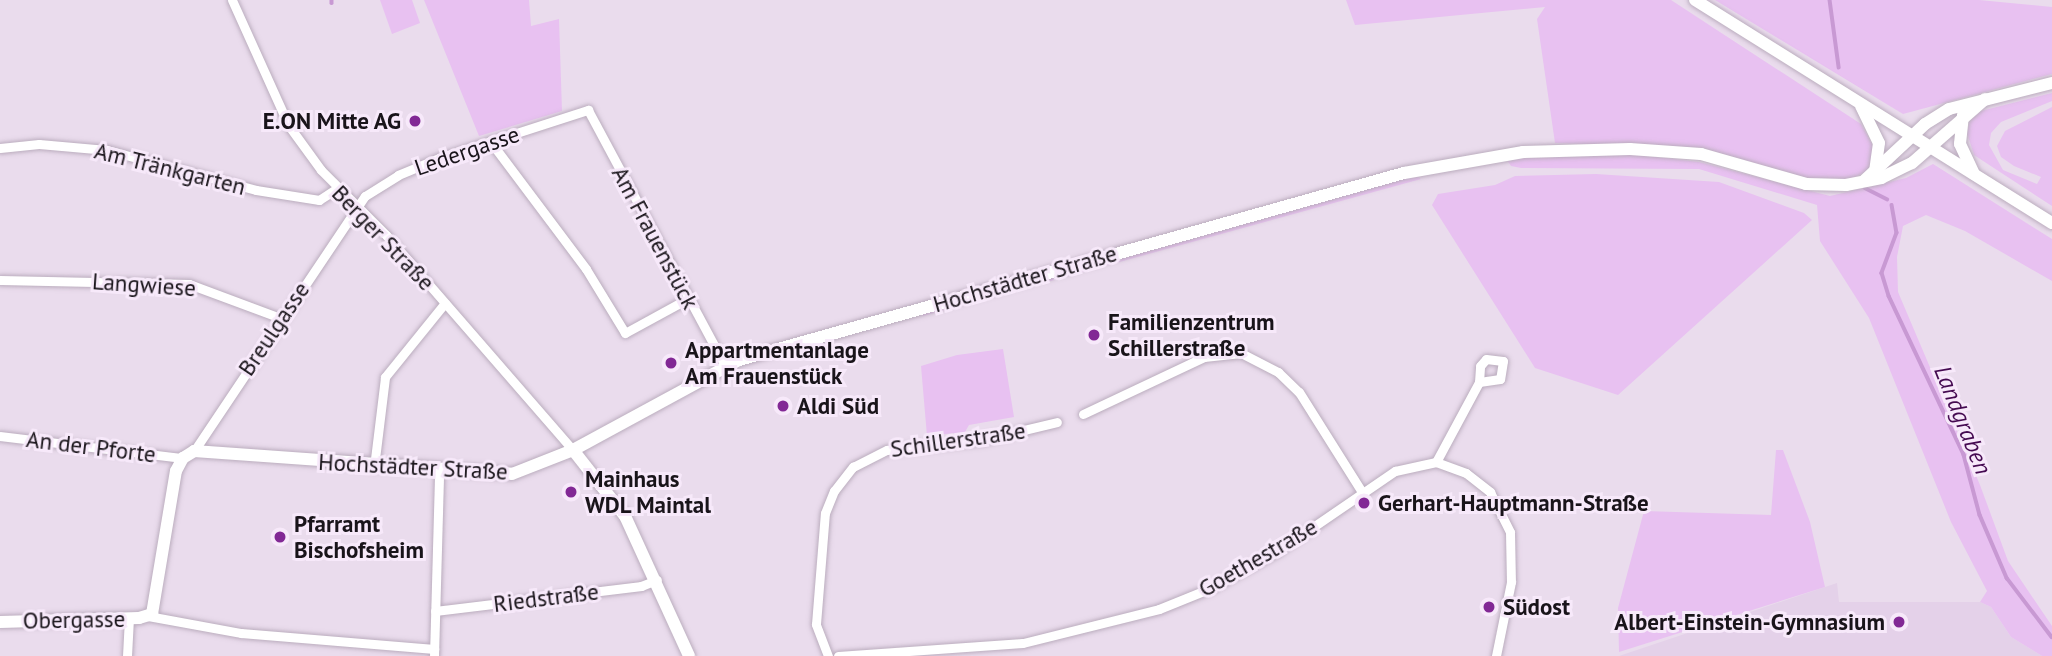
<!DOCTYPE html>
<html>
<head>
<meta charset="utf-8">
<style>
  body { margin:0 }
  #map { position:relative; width:2052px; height:656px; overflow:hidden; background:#eadced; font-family:"PT Sans",sans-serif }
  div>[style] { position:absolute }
  .built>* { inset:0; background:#e4d1e9 }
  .green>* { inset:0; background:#e8c1f1 }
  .stream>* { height:3.5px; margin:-1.75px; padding:0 1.75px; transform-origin:1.75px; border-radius:1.75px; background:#c899d3 }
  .roads { filter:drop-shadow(0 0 2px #bbadbe) drop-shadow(0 0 2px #bbadbe) }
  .street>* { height:9px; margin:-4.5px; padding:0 4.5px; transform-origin:4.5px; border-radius:4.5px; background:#fff }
  .secondary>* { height:12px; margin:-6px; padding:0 6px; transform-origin:6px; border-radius:6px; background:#fff }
  .dots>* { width:19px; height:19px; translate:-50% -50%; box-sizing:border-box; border:4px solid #f7e9fa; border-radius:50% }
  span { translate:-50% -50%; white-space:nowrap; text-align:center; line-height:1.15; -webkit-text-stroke:6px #f7e9fa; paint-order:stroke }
  .poi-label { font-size:23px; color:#19141a; font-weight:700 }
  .right { translate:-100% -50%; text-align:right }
  .left { translate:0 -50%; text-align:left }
  .street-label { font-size:23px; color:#19141a }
  .water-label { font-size:24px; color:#450a51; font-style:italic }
</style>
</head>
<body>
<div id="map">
  <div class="built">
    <div style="clip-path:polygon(1837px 583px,1839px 602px,1980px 602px,1991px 607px,2011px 637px,2042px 656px,1619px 656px)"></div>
  </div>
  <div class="green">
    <div style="clip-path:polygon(380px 0,412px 0,420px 23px,392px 34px)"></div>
    <div style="clip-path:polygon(424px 0,529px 0,531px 26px,559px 19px,562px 111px,479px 136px)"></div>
    <div style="clip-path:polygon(1346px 0,1671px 0,1861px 124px,1874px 148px,1873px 161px,1867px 171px,1846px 181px,1808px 180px,1703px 148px,1555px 143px,1537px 19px,1545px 7px,1355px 25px)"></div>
    <div style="clip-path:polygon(1715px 0,1979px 0,2052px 7px,2052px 74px,1903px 114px)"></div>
    <div style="clip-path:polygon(2052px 93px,2052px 101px,2001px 122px,1991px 133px,1989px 145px,2003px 170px,2037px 184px,2041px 177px,2014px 166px,2001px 157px,1997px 146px,2005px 131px,2052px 107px,2052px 206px,1974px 155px,1967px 133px,1970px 121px,1981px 111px)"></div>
    <div style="clip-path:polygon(1630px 154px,1699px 162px,1830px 196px,1906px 178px,1933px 164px,2052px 239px,2052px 281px,1965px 231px,1926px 215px,1903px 226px,1897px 257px,1898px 292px,1980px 485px,2008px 561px,2052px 626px,2052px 656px,2042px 656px,2011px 637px,1991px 607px,1980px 602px,1987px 591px,1951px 522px,1869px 318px,1820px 241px,1817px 205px,1699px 169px,1521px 168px,1511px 166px,1506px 159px)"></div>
    <div style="clip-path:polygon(1596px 174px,1719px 182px,1804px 213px,1812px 220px,1618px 395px,1535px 368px,1432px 205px,1438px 194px,1495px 185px,1515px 176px)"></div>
    <div style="clip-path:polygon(1416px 175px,1421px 179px,923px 316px,921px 312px)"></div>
    <div style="clip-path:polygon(1003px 349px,1014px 417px,969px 425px,965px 432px,927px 436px,921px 366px,957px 355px)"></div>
    <div style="clip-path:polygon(1776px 450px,1783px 450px,1810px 522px,1825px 587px,1619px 652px,1618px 608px,1644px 511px,1771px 515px)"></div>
  </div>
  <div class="stream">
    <div style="left:332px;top:0;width:3px;rotate:90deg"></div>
    <div style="left:1830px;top:0;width:68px;rotate:82.3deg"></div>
    <div style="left:1865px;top:188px;width:25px;rotate:27deg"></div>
    <div style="left:1892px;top:205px;width:28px;rotate:80deg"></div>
    <div style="left:1897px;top:233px;width:43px;rotate:110.6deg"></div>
    <div style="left:1882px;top:273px;width:24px;rotate:73deg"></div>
    <div style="left:1889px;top:296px;width:176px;rotate:64.7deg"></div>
    <div style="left:1964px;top:455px;width:62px;rotate:75.1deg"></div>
    <div style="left:1980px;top:515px;width:69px;rotate:66.8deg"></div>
    <div style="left:2007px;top:578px;width:74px;rotate:52.7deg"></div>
  </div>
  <div class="roads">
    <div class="street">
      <div style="left:232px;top:0;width:138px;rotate:65.7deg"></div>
      <div style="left:289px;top:126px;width:54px;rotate:54deg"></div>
      <div style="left:321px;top:170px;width:92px;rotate:45deg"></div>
      <div style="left:386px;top:235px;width:285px;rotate:49deg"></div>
      <div style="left:490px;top:141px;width:160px;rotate:53.1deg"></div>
      <div style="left:586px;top:269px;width:75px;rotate:58.6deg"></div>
      <div style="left:625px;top:333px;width:71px;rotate:-28.7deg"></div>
      <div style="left:0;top:148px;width:39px;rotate:-6deg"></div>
      <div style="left:39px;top:144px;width:68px;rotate:5deg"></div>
      <div style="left:107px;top:150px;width:154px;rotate:15deg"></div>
      <div style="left:256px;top:190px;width:64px;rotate:9deg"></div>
      <div style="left:319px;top:200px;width:20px;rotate:-33deg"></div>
      <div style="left:0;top:280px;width:189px;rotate:1.2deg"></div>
      <div style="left:189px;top:284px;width:100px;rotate:20.4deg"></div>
      <div style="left:1083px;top:414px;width:134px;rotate:-25.2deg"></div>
      <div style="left:1204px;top:357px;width:37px;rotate:-6deg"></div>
      <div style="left:1241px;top:353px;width:42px;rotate:27.2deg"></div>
      <div style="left:1278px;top:372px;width:29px;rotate:44deg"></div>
      <div style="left:1299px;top:392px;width:118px;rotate:57.8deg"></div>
      <div style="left:0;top:436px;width:184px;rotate:6.9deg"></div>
      <div style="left:194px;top:451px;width:307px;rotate:-56.2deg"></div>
      <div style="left:365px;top:196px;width:39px;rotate:-32deg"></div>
      <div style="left:398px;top:175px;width:44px;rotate:-22.5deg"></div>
      <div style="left:439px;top:158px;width:157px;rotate:-17.9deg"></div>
      <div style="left:588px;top:110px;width:290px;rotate:61.8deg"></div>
      <div style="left:1436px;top:462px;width:91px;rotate:-61.7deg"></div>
      <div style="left:1479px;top:382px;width:16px;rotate:-86deg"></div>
      <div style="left:1480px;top:366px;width:9px;rotate:-49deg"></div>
      <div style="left:1486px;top:359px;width:17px;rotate:7deg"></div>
      <div style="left:1503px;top:361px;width:18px;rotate:99deg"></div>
      <div style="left:1500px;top:379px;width:21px;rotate:172deg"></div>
      <div style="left:374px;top:467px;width:91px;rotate:-83deg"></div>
      <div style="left:385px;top:377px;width:95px;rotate:-51deg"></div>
      <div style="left:435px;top:611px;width:208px;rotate:-6.9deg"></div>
      <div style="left:641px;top:586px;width:17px;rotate:-21deg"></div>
      <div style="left:148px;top:616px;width:95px;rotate:10.4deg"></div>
      <div style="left:241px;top:633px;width:194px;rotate:4.7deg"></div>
      <div style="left:127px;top:656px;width:38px;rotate:-87deg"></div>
      <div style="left:434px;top:656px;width:184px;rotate:-88.4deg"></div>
      <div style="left:828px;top:656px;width:34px;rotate:-111deg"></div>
      <div style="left:816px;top:624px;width:111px;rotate:-85.4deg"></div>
      <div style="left:825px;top:513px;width:24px;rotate:-68deg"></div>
      <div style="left:834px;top:491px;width:31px;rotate:-52deg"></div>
      <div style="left:853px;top:467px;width:38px;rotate:-27deg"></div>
      <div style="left:887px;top:450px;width:96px;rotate:-6deg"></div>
      <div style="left:982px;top:440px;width:77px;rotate:-13.5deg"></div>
      <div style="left:838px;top:656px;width:185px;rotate:-4deg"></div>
      <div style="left:1023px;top:643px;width:140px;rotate:-14deg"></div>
      <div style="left:1159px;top:609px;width:56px;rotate:-22deg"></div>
      <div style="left:1211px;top:588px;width:77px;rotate:-28.9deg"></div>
      <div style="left:1278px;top:551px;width:142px;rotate:-34.4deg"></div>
      <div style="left:1395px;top:471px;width:42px;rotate:-12.4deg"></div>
      <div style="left:1436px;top:462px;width:32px;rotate:20deg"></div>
      <div style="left:1466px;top:473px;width:31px;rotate:38deg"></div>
      <div style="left:1490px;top:492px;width:45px;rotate:63.4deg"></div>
      <div style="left:1510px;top:532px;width:50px;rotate:88.9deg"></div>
      <div style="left:1511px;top:582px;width:76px;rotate:101.5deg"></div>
    </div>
    <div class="secondary">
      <div style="left:1695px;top:0;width:421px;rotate:32deg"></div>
      <div style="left:1861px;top:106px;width:41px;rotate:64.1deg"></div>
      <div style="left:1879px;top:143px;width:27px;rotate:98deg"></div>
      <div style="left:1963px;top:115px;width:29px;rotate:96deg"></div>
      <div style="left:1960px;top:144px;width:33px;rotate:65deg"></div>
      <div style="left:1865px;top:180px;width:82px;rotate:-43deg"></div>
      <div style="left:1925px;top:124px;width:28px;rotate:-32deg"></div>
      <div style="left:1949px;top:109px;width:106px;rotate:-14.2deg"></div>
      <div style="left:573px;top:450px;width:84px;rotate:51.8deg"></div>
      <div style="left:625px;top:516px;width:154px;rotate:65.4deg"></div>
      <div style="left:0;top:622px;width:139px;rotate:-1.6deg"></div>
      <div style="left:139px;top:618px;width:14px;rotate:-17deg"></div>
      <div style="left:152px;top:614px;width:145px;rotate:-80.5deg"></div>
      <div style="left:176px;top:471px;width:15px;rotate:-62deg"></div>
      <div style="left:183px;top:458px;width:13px;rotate:-32deg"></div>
      <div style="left:194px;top:451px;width:319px;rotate:4.1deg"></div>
      <div style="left:512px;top:474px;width:66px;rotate:-21.5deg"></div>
      <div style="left:573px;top:450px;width:189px;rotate:-28.5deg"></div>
      <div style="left:739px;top:360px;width:691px;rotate:-15.71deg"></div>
      <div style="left:1404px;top:173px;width:121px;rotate:-10deg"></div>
      <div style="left:1523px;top:152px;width:107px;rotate:-1.6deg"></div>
      <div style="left:1630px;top:149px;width:71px;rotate:4deg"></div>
      <div style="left:1701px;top:154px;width:109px;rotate:15.9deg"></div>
      <div style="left:1806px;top:184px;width:40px;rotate:1.4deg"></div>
      <div style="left:1846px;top:185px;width:36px;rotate:-11deg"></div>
      <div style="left:1881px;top:178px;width:34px;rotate:-26deg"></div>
      <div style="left:1912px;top:163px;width:97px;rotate:-41.2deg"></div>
    </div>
  </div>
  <div class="dots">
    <div style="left:415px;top:121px;background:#822895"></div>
    <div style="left:1094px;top:335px;background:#822895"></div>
    <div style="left:671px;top:363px;background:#822895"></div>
    <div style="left:783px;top:406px;background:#822895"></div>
    <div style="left:571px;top:492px;background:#822895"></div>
    <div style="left:1364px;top:503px;background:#822895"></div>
    <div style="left:280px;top:537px;background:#822895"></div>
    <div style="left:1489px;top:607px;background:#822895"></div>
    <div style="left:1899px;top:622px;background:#822895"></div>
  </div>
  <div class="poi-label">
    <span class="right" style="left:401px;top:121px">E.ON Mitte AG</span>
    <span class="left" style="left:1108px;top:335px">Familienzentrum<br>Schillerstraße</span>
    <span class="left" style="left:685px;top:363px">Appartmentanlage<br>Am Frauenstück</span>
    <span class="left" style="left:797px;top:406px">Aldi Süd</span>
    <span class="left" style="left:585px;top:492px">Mainhaus<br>WDL Maintal</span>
    <span class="left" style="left:1378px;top:503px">Gerhart-Hauptmann-Straße</span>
    <span class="left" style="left:294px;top:537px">Pfarramt<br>Bischofsheim</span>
    <span class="left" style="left:1503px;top:607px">Südost</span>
    <span class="right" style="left:1885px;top:622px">Albert-Einstein-Gymnasium</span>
  </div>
  <div class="street-label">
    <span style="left:467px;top:151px;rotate:-19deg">Ledergasse</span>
    <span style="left:170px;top:169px;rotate:14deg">Am Tränkgarten</span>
    <span style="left:383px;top:238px;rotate:46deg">Berger Straße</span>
    <span style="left:655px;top:238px;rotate:62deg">Am Frauenstück</span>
    <span style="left:1025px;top:279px;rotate:-16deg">Hochstädter Straße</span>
    <span style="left:144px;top:285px;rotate:4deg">Langwiese</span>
    <span style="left:274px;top:329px;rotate:-56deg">Breulgasse</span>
    <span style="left:958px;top:440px;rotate:-8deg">Schillerstraße</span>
    <span style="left:91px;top:447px;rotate:7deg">An der Pforte</span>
    <span style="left:413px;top:467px;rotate:3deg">Hochstädter Straße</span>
    <span style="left:1258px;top:558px;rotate:-30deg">Goethestraße</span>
    <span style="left:546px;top:598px;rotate:-7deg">Riedstraße</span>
    <span style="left:74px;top:620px;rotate:-1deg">Obergasse</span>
  </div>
  <div class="water-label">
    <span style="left:1963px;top:420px;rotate:68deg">Landgraben</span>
  </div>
</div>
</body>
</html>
